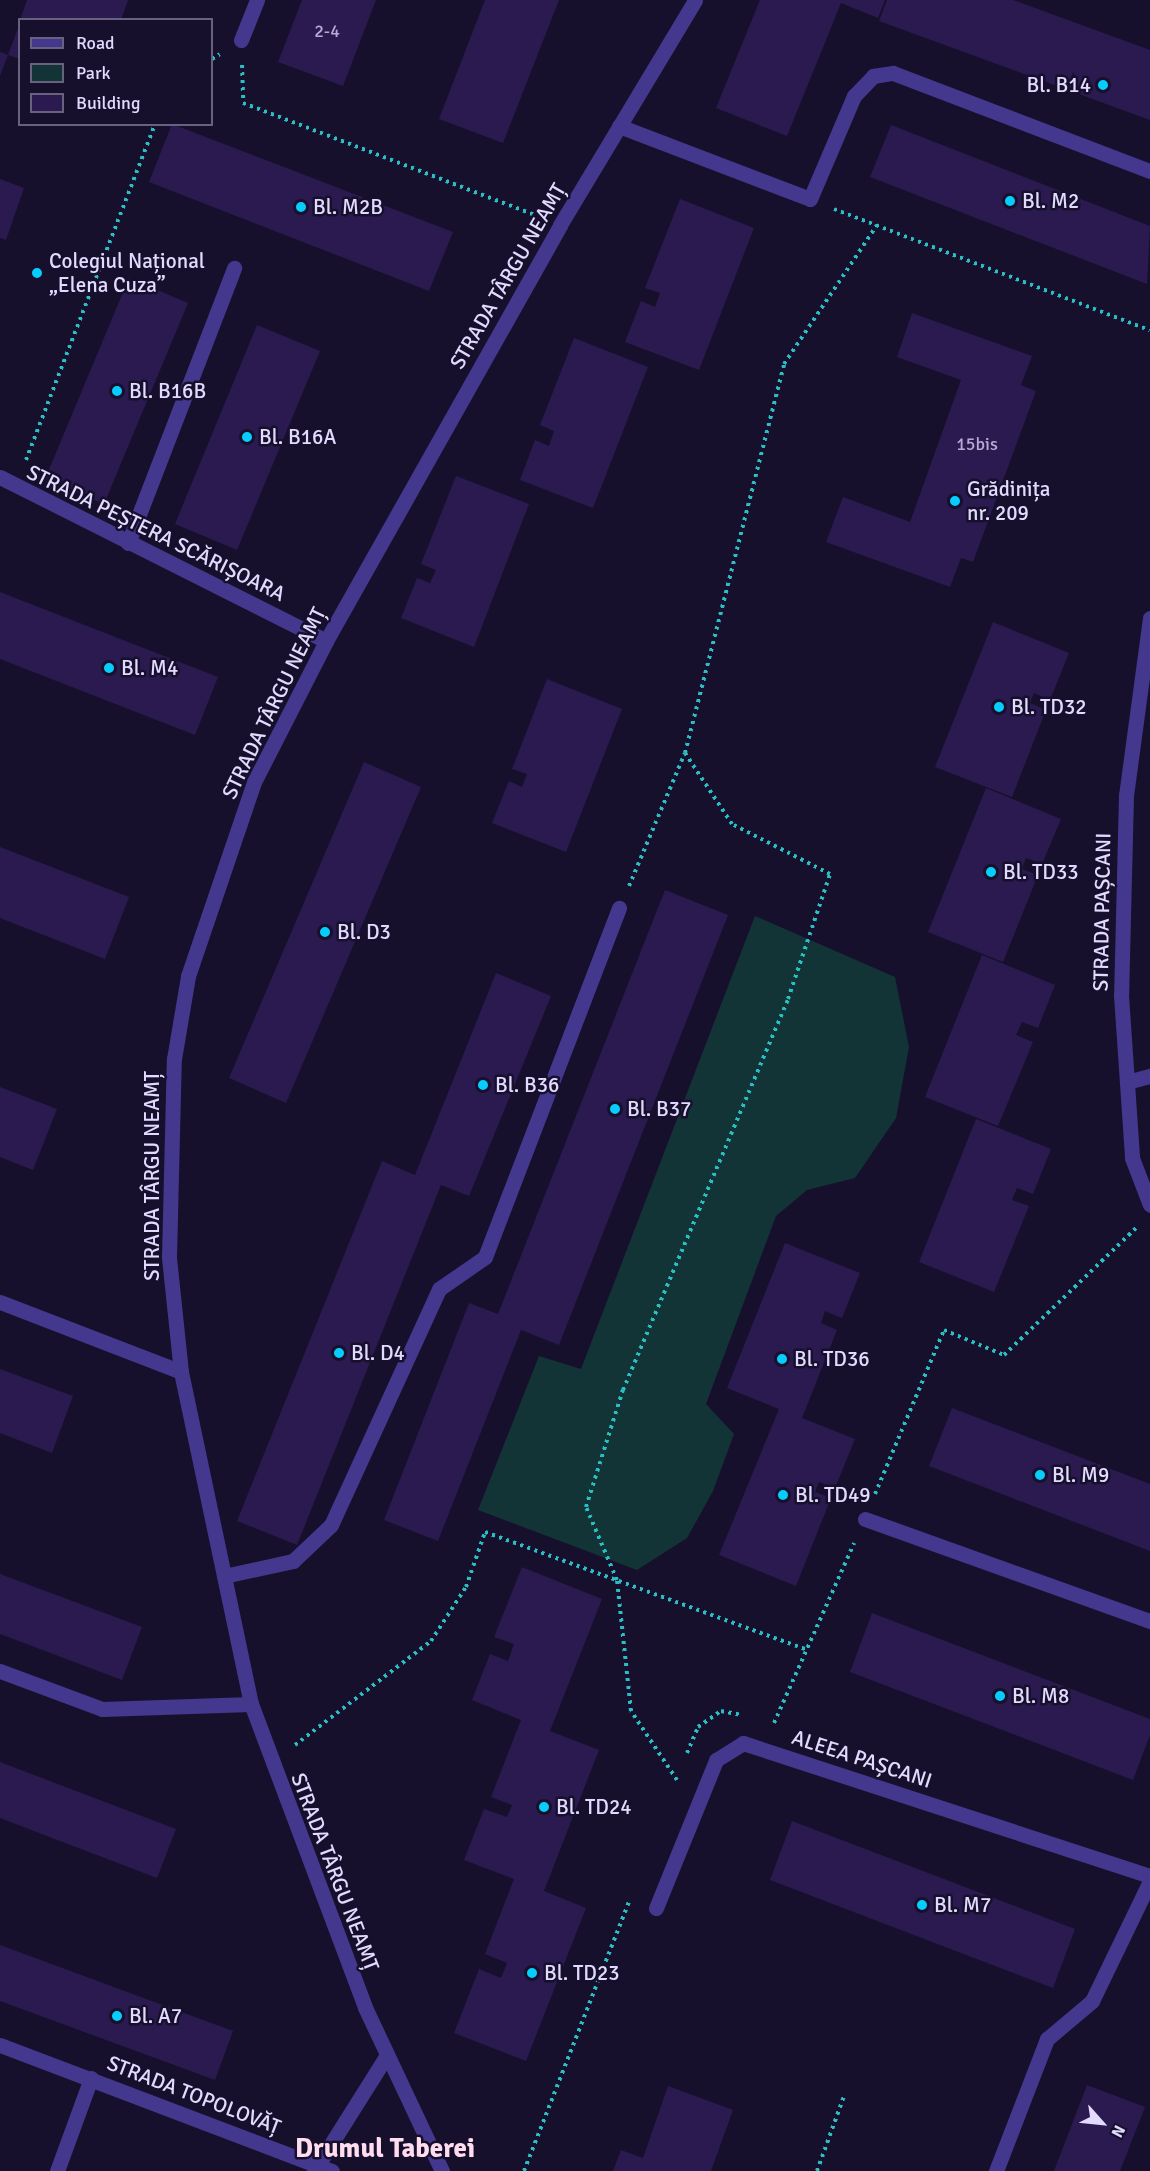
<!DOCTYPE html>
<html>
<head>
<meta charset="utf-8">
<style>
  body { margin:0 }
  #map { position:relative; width:1150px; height:2171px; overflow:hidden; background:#17102c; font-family:Signika,sans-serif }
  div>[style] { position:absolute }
  .green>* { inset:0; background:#123437 }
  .building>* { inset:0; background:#2a1a4f }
  .path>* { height:4px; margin-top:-2px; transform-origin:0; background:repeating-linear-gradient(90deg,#29bfc5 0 3px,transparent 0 7.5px) }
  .minor>* { height:15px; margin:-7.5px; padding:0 7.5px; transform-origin:7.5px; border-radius:7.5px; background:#44388e }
  .dots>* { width:16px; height:16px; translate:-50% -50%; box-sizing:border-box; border:3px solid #17102c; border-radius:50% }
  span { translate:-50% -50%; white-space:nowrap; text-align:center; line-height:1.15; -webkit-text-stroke:5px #17102c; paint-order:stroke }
  .number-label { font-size:18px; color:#b5abd3 }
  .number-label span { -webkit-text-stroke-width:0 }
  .poi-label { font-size:21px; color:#e3dbff }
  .right { translate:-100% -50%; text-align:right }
  .left { translate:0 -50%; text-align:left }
  .street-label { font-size:21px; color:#e3dbff }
  .district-label { font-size:27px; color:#ffddef; font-weight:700 }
  .legend { position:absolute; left:18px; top:18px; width:195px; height:108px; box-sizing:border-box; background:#17102c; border:2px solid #696180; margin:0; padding:8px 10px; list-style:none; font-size:18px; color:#e3dbff }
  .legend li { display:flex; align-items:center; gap:12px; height:30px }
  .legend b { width:30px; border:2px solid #696180 }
  .north { position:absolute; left:1072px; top:2093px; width:60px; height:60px; -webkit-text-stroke:4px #17102c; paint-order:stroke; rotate:117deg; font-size:16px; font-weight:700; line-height:24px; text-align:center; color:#e3dbff }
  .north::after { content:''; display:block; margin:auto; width:21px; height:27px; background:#e3dbff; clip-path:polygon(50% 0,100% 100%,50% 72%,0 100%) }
</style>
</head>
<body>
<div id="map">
  <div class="green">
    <div style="clip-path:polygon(755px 916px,895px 977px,909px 1047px,896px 1118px,855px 1178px,807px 1190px,776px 1216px,706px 1404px,734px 1434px,713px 1491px,687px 1538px,637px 1570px,478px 1510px,539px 1356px,581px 1369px)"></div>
  </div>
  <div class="building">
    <div style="clip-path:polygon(27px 0,128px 0,121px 20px,20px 20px)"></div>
    <div style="clip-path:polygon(302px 0,376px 0,343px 86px,278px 62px)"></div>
    <div style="clip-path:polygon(485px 0,559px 0,503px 143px,439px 119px)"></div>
    <div style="clip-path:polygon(760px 0,885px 0,878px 18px,841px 3px,787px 136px,716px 108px)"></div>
    <div style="clip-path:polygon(887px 0,1013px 0,1150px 50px,1150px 120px,879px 21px)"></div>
    <div style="clip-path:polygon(20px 23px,20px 59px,8px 55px,0 76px,0 52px,8px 55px)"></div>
    <div style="clip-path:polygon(172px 124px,453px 232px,429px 291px,149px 182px)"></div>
    <div style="clip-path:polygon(891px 125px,1150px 226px,1147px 284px,870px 177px)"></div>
    <div style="clip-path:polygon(0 179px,24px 188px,6px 240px,0 238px)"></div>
    <div style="clip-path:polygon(680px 199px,754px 228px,699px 370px,625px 342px,641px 301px,655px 307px,660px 293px,645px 288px)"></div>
    <div style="clip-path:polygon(129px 278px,188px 303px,104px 504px,45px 479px)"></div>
    <div style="clip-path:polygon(912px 313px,1032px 356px,1021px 385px,1036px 391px,973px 562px,961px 558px,950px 587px,826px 542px,843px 497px,910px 522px,961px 380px,897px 357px)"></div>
    <div style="clip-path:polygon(257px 325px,320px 351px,237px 550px,175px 524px)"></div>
    <div style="clip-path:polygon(574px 338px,648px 367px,593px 508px,520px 480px,535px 440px,549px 446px,554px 431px,540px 425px)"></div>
    <div style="clip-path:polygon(456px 476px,529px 504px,474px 647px,401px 618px,417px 578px,430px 583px,436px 570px,421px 564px)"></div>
    <div style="clip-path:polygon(0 592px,218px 677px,195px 735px,0 659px)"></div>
    <div style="clip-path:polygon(993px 622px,1069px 653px,1050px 700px,1034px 693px,1030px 703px,1046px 710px,1012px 797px,935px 767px)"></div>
    <div style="clip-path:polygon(547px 679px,622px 709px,566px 852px,492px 823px,509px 781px,522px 787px,527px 774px,512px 769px)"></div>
    <div style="clip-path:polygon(364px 762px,421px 787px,286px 1103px,229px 1078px)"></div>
    <div style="clip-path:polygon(986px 788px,1061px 819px,1042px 864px,1026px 858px,1022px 869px,1038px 875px,1003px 962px,928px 932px)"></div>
    <div style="clip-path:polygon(0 847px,129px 897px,105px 959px,0 918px)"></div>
    <div style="clip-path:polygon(665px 890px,728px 915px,559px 1345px,521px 1330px,438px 1541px,384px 1520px,469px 1303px,498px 1314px)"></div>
    <div style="clip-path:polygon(982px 955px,1055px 985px,1038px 1028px,1022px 1022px,1016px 1035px,1033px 1042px,998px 1126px,925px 1097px)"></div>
    <div style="clip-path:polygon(496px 973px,551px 996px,469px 1196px,441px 1185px,297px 1545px,237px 1521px,382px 1161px,415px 1175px)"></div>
    <div style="clip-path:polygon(0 1087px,57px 1109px,33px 1170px,0 1157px)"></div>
    <div style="clip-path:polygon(976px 1119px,1051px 1149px,1033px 1194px,1017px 1188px,1012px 1200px,1029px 1206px,994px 1292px,919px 1262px)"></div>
    <div style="clip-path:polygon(785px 1243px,860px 1273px,842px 1318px,825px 1311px,821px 1323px,837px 1330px,802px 1418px,855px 1439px,835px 1488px,819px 1482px,815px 1492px,831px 1498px,796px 1586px,719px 1555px,779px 1409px,727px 1388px)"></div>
    <div style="clip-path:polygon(0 1369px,73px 1396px,52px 1453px,0 1433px)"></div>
    <div style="clip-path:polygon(952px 1408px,1150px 1484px,1150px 1551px,929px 1466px)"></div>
    <div style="clip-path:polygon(522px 1567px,602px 1599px,550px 1731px,599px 1750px,544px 1891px,586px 1908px,526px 2061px,454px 2033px,479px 1969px,501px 1978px,507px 1963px,485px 1954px,514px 1879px,464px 1860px,484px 1809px,507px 1817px,512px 1805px,491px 1797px,521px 1720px,472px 1700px,490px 1654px,508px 1661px,514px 1644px,494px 1637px)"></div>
    <div style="clip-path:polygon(0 1574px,142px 1627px,122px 1680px,0 1634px)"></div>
    <div style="clip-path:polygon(872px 1613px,1150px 1719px,1150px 1735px,1133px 1780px,850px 1672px)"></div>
    <div style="clip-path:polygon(0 1762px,176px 1829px,157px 1878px,0 1818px)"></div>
    <div style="clip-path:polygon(792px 1821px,1075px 1929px,1053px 1988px,770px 1880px)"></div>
    <div style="clip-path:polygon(0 1945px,233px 2031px,215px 2080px,0 2001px)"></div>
    <div style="clip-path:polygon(1087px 2085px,1145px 2107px,1120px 2171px,1054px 2171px)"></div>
    <div style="clip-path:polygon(668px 2086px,733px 2110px,711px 2171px,613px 2171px,621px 2150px,643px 2158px)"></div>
  </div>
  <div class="path">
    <div style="left:212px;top:59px;width:9px;rotate:-32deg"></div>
    <div style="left:242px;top:65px;width:38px;rotate:88deg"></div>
    <div style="left:243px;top:103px;width:315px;rotate:21deg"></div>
    <div style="left:834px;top:209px;width:338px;rotate:21deg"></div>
    <div style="left:26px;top:460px;width:360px;rotate:-69deg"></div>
    <div style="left:629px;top:886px;width:144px;rotate:-67.2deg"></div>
    <div style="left:685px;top:753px;width:401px;rotate:-75.7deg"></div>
    <div style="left:784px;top:364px;width:167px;rotate:-56.2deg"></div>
    <div style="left:875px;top:1494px;width:178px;rotate:-67.2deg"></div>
    <div style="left:944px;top:1330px;width:65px;rotate:22.6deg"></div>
    <div style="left:1004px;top:1355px;width:185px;rotate:-43.9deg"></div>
    <div style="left:774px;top:1723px;width:197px;rotate:-66deg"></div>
    <div style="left:295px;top:1745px;width:171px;rotate:-37.4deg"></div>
    <div style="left:431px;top:1641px;width:64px;rotate:-57.1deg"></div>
    <div style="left:466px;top:1587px;width:58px;rotate:-70.9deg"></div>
    <div style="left:485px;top:1532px;width:344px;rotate:20.1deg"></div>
    <div style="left:687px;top:1753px;width:28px;rotate:-67deg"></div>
    <div style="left:698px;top:1727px;width:28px;rotate:-35deg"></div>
    <div style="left:721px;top:1711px;width:20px;rotate:11deg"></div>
    <div style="left:677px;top:1780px;width:83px;rotate:-123.7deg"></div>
    <div style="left:631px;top:1711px;width:132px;rotate:-96.1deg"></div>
    <div style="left:617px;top:1580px;width:79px;rotate:-113deg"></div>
    <div style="left:586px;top:1507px;width:123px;rotate:-72.5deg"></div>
    <div style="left:623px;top:1390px;width:424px;rotate:-67.1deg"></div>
    <div style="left:788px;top:999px;width:132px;rotate:-71.4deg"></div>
    <div style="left:830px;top:874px;width:110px;rotate:-153deg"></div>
    <div style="left:732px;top:824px;width:85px;rotate:-123.5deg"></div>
    <div style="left:524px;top:2171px;width:289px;rotate:-68.7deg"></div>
    <div style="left:817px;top:2171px;width:80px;rotate:-70.2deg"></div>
  </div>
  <div class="minor">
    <div style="left:241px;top:40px;width:43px;rotate:-68.2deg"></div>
    <div style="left:619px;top:126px;width:204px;rotate:20.9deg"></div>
    <div style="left:810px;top:199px;width:112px;rotate:-66.9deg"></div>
    <div style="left:854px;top:96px;width:28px;rotate:-46deg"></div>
    <div style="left:873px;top:76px;width:20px;rotate:-9deg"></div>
    <div style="left:893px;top:73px;width:275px;rotate:20.9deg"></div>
    <div style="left:0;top:477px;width:365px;rotate:26.7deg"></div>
    <div style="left:128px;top:543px;width:295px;rotate:-68.9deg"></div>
    <div style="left:1150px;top:618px;width:179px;rotate:97.7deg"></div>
    <div style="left:1126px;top:795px;width:200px;rotate:91.4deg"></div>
    <div style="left:1121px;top:995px;width:163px;rotate:86.1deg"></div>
    <div style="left:1132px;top:1158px;width:50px;rotate:69deg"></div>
    <div style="left:1127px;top:1082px;width:24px;rotate:-15deg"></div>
    <div style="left:0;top:1302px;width:194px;rotate:21.1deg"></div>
    <div style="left:865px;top:1519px;width:303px;rotate:19.7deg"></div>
    <div style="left:224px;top:1576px;width:71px;rotate:-12.3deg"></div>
    <div style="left:293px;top:1561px;width:52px;rotate:-43.5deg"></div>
    <div style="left:331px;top:1525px;width:260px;rotate:-65.4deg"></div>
    <div style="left:439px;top:1289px;width:56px;rotate:-34.8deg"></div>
    <div style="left:485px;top:1257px;width:374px;rotate:-69deg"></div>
    <div style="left:0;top:1671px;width:109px;rotate:20.4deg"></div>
    <div style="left:102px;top:1709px;width:149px;rotate:-1.9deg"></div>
    <div style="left:656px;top:1908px;width:160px;rotate:-67.9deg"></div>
    <div style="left:716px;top:1760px;width:32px;rotate:-32deg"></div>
    <div style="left:743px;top:1743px;width:428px;rotate:18.1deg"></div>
    <div style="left:0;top:2045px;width:355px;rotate:20.8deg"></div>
    <div style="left:57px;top:2171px;width:99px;rotate:-69.9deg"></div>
    <div style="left:314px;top:2171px;width:137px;rotate:-57.8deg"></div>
    <div style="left:442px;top:2171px;width:181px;rotate:-115.2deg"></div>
    <div style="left:365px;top:2007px;width:324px;rotate:-110.6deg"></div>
    <div style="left:251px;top:1704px;width:339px;rotate:-101.9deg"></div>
    <div style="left:181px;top:1372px;width:116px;rotate:-96deg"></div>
    <div style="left:169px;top:1257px;width:198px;rotate:-88.6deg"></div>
    <div style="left:174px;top:1059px;width:84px;rotate:-80.4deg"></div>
    <div style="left:188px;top:976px;width:205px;rotate:-71.2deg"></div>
    <div style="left:254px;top:782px;width:158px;rotate:-62.9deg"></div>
    <div style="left:326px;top:641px;width:477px;rotate:-60.6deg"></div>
    <div style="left:560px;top:225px;width:262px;rotate:-59deg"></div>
    <div style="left:996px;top:2171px;width:142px;rotate:-68.9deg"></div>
    <div style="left:1047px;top:2039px;width:59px;rotate:-40.2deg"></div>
    <div style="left:1092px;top:2001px;width:133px;rotate:-64.2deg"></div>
  </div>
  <div class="dots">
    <div style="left:1103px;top:85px;background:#07cdff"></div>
    <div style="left:1010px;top:201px;background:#07cdff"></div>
    <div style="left:301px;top:207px;background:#07cdff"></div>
    <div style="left:37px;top:273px;background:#07cdff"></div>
    <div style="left:117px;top:391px;background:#07cdff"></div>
    <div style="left:247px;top:437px;background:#07cdff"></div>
    <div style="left:955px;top:501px;background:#07cdff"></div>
    <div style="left:109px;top:668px;background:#07cdff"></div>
    <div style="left:999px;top:707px;background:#07cdff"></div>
    <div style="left:991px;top:872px;background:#07cdff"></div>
    <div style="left:325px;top:932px;background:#07cdff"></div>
    <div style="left:483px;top:1085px;background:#07cdff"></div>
    <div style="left:615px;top:1109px;background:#07cdff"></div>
    <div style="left:339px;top:1353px;background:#07cdff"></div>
    <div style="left:782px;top:1359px;background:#07cdff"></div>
    <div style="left:1040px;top:1475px;background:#07cdff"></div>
    <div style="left:783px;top:1495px;background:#07cdff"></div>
    <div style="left:1000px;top:1696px;background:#07cdff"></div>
    <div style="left:544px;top:1807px;background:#07cdff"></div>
    <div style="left:922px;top:1905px;background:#07cdff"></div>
    <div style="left:532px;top:1973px;background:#07cdff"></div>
    <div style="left:117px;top:2016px;background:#07cdff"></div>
  </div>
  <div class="number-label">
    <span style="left:327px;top:31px">2-4</span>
    <span style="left:977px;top:444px">15bis</span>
  </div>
  <div class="poi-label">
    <span class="right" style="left:1091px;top:85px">Bl. B14</span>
    <span class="left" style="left:1022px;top:201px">Bl. M2</span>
    <span class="left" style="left:313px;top:207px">Bl. M2B</span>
    <span class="left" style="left:49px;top:273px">Colegiul Național<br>„Elena Cuza”</span>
    <span class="left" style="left:129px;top:391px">Bl. B16B</span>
    <span class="left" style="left:259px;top:437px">Bl. B16A</span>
    <span class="left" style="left:967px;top:501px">Grădinița<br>nr. 209</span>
    <span class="left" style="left:121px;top:668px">Bl. M4</span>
    <span class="left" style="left:1011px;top:707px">Bl. TD32</span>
    <span class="left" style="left:1003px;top:872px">Bl. TD33</span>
    <span class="left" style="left:337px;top:932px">Bl. D3</span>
    <span class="left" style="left:495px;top:1085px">Bl. B36</span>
    <span class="left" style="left:627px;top:1109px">Bl. B37</span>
    <span class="left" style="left:351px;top:1353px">Bl. D4</span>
    <span class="left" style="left:794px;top:1359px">Bl. TD36</span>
    <span class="left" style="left:1052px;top:1475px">Bl. M9</span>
    <span class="left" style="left:795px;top:1495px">Bl. TD49</span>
    <span class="left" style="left:1012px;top:1696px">Bl. M8</span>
    <span class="left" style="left:556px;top:1807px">Bl. TD24</span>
    <span class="left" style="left:934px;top:1905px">Bl. M7</span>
    <span class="left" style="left:544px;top:1973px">Bl. TD23</span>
    <span class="left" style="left:129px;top:2016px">Bl. A7</span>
  </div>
  <div class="street-label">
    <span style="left:508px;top:276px;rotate:-60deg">STRADA TÂRGU NEAMȚ</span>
    <span style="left:156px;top:533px;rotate:26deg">STRADA PEȘTERA SCĂRIȘOARA</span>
    <span style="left:274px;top:703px;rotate:-64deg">STRADA TÂRGU NEAMȚ</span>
    <span style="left:1102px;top:912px;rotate:-89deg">STRADA PAȘCANI</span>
    <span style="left:152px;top:1176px;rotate:-90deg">STRADA TÂRGU NEAMȚ</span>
    <span style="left:862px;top:1759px;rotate:18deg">ALEEA PAȘCANI</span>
    <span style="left:335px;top:1872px;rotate:69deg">STRADA TÂRGU NEAMȚ</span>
    <span style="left:194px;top:2095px;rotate:21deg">STRADA TOPOLOVĂȚ</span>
  </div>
  <div class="district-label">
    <span style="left:385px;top:2149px">Drumul Taberei</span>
  </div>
  <ul class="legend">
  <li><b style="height:8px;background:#44388e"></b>Road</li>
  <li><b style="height:16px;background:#123437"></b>Park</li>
  <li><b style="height:16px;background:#2a1a4f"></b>Building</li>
  </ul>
  <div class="north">N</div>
</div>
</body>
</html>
